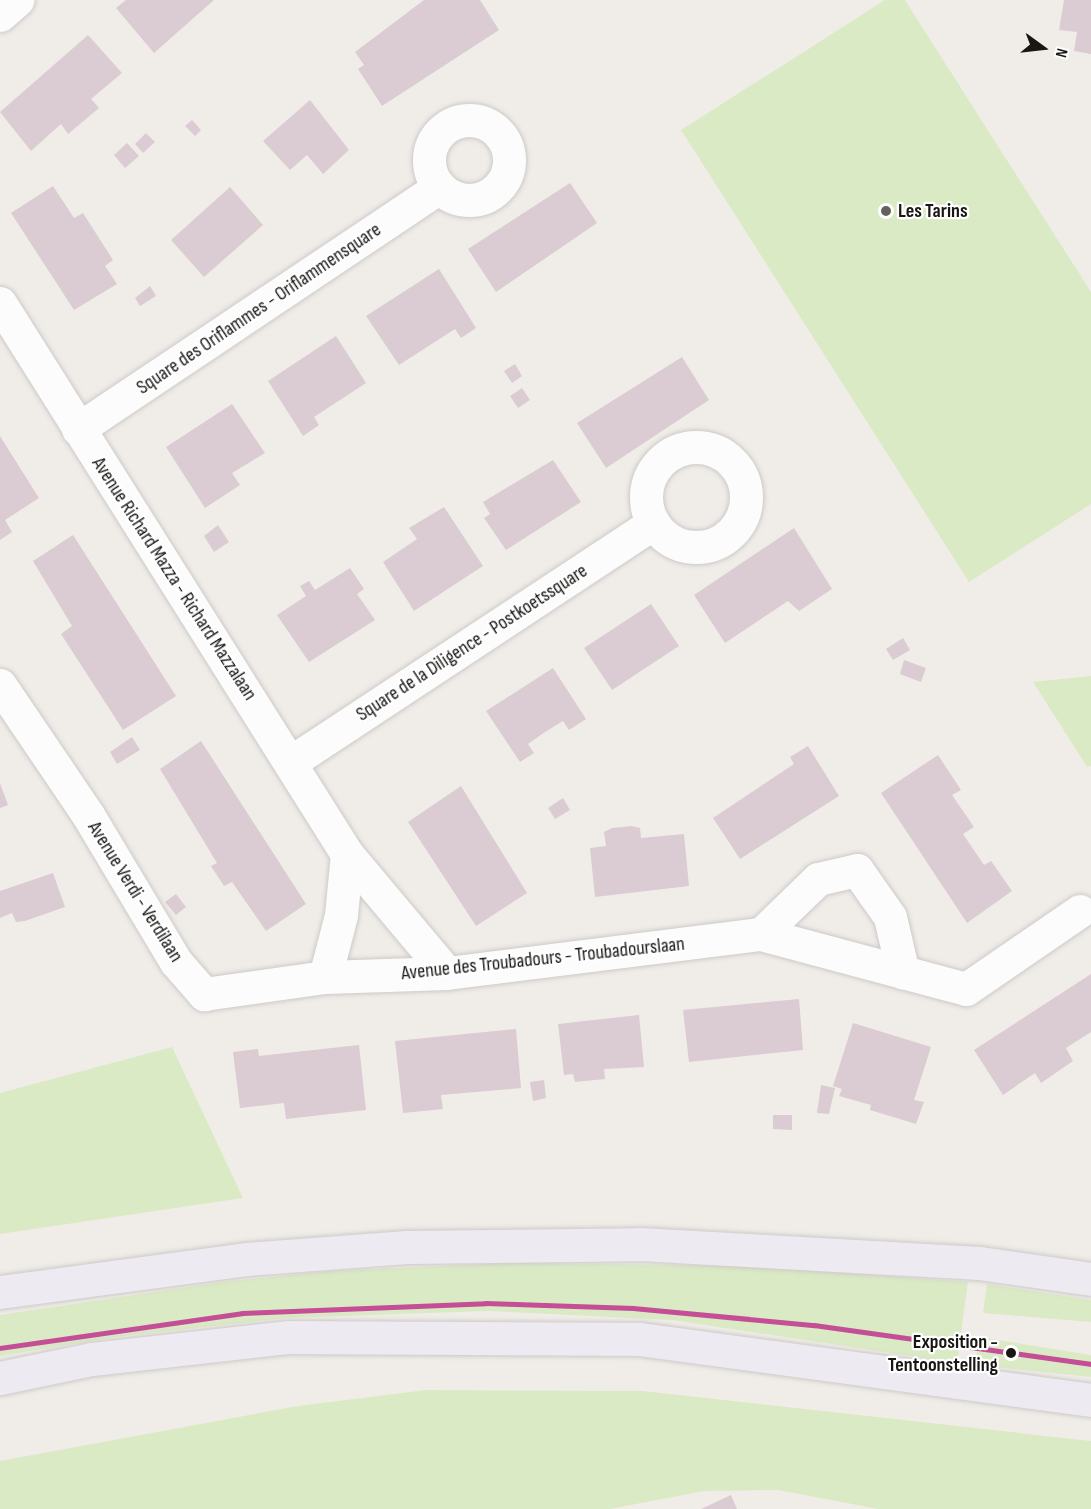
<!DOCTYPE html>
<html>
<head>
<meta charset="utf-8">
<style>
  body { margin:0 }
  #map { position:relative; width:1091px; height:1509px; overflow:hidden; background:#f0ede9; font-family:"Sofia Sans Condensed",sans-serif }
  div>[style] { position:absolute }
  .green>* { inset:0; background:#daeac5 }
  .building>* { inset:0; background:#dbcbd3 }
  .roads { filter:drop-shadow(0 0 2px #cdcac7) drop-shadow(0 0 2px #cdcac7) }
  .minor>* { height:33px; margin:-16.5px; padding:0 16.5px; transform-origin:16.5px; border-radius:16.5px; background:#fdfcfc }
  .minor>.ring { margin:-16.5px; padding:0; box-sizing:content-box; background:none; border:33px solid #fdfcfc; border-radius:50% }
  .major>* { height:33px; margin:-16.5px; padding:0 16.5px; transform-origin:16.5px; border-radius:16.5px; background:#eeeaf1 }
  .tram-1>* { height:4.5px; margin:-2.25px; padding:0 2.25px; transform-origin:2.25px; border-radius:2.25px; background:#c44f97 }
  .dots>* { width:16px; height:16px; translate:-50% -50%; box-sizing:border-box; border:3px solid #fff; border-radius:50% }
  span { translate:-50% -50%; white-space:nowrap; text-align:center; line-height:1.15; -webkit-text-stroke:4.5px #fff; paint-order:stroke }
  .poi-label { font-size:20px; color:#181714; font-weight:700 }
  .left { translate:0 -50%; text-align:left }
  .street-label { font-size:20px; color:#181714 }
  .stop-label { font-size:20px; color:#181714; font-weight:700 }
  .right { translate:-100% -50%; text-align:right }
  .north { position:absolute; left:1013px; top:18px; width:60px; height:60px; -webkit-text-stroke:4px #fff; paint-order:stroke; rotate:105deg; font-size:16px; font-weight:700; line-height:24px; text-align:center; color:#181714 }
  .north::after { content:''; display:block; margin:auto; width:21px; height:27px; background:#181714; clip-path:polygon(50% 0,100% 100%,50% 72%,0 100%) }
</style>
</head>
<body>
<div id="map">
  <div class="green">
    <div style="clip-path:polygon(885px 0,905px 0,1091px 292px,1091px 504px,969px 582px,681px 130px)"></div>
    <div style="clip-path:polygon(1091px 676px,1091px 766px,1087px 767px,1033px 682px)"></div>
    <div style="clip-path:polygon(172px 1047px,243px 1198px,0 1234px,0 1093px)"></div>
    <div style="clip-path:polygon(510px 1263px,751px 1266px,968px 1282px,957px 1363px,672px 1320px,489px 1311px,285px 1318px,115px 1337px,0 1356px,0 1315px,222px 1282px,330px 1271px)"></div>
    <div style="clip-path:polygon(987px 1284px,1091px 1300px,1091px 1322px,983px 1313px)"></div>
    <div style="clip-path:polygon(979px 1337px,1091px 1355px,1091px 1377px,975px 1365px)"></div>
    <div style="clip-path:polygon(426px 1390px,643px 1391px,1091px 1441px,1091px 1509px,878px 1509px,778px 1490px,704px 1491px,610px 1509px,0 1509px,0 1461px,298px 1406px)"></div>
  </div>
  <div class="building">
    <div style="clip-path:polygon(126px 0,214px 0,154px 53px,116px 8px)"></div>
    <div style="clip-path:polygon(424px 0,480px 0,499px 30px,382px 106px,358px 69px,364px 65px,355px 52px)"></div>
    <div style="clip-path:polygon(1064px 0,1091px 0,1091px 54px,1074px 51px,1077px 32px,1059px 30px)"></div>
    <div style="clip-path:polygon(88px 35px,122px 73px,91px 99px,99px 108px,68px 134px,61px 124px,31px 151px,0 112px)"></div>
    <div style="clip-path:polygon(310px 100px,349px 150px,323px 174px,307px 155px,290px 170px,263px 141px)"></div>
    <div style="clip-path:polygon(192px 120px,201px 130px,195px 136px,185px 126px)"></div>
    <div style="clip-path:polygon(146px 133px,155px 142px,143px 153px,135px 144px)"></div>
    <div style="clip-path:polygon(127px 143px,139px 156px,125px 168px,114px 155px)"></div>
    <div style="clip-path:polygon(570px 183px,597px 223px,496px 292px,468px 249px)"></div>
    <div style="clip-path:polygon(53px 186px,74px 218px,83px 213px,113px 260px,105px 266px,117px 284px,74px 310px,11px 213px)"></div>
    <div style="clip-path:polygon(230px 187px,263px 225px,204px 277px,171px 240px)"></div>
    <div style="clip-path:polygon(439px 269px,476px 328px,461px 338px,455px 329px,399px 365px,366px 316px)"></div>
    <div style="clip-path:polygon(150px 286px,156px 296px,140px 306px,135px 298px)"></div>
    <div style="clip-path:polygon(336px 336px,366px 383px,314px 417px,319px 425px,303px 436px,268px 381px)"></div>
    <div style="clip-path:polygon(682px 357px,709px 400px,606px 468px,577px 423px)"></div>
    <div style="clip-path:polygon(515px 364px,522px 376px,512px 383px,504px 371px)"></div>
    <div style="clip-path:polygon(522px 388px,530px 400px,518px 408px,510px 396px)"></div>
    <div style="clip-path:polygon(232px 404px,265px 453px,232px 473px,240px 485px,205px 508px,166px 447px)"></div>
    <div style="clip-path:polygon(0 436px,39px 498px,5px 520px,12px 532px,0 540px)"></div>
    <div style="clip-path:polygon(553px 460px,581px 502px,506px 550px,484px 518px,490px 514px,483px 502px)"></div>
    <div style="clip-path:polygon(444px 507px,483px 566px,414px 611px,383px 562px,417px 539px,409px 528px)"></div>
    <div style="clip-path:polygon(218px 525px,229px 542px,214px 552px,204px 536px)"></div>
    <div style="clip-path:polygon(794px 528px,832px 589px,799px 611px,788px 601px,725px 643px,694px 595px)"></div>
    <div style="clip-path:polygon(73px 535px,176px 696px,123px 730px,61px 634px,72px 626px,33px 561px)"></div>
    <div style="clip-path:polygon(350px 568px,364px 589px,357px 594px,375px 620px,309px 662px,277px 615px,306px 596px,300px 586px,309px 581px,315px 590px)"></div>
    <div style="clip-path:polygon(651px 604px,679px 646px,612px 690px,584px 648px)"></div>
    <div style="clip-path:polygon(903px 638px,910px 650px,893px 660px,886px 649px)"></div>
    <div style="clip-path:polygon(904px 660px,926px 668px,921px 682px,900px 674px)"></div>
    <div style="clip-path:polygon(553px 668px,586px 719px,569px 730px,563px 721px,545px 732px,528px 744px,534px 753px,520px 762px,486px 711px)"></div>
    <div style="clip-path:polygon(132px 737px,140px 750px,117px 764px,110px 752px)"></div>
    <div style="clip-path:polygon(201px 741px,306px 904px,266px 931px,232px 882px,224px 886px,211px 866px,217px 863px,160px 769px)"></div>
    <div style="clip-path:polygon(808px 746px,839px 796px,740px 859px,713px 818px,794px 764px,790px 757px)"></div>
    <div style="clip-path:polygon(938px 755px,961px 790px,952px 795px,974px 827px,963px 834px,984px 865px,991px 861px,1012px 891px,967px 923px,881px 793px)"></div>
    <div style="clip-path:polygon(0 783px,8px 805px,0 808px)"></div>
    <div style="clip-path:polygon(461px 786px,527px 893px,476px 926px,408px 822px)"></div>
    <div style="clip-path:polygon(563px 798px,570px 810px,555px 819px,548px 808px)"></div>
    <div style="clip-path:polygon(632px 826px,640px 828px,641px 838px,684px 834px,689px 886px,595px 897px,590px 848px,606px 846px,604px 832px,612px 828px)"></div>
    <div style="clip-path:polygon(53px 873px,65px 907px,25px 921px,16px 922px,12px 913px,0 918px,0 891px)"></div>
    <div style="clip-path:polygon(176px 894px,186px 907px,176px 915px,165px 902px)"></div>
    <div style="clip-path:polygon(1091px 974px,1091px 1032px,1066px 1048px,1073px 1061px,1041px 1083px,1035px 1073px,1003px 1095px,974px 1050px)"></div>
    <div style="clip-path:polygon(799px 999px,803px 1050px,689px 1062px,683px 1010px)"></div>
    <div style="clip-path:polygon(639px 1015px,644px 1067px,604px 1069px,605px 1079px,575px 1082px,573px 1074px,564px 1075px,558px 1024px)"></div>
    <div style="clip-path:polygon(853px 1023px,931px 1047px,914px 1100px,924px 1102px,916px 1124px,870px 1110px,871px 1105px,839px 1096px,842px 1089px,833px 1086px)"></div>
    <div style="clip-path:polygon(516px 1029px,521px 1088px,441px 1095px,443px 1109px,403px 1113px,395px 1041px)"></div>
    <div style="clip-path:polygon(359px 1045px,366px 1110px,286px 1119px,284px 1103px,240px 1108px,233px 1052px,258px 1049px,259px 1056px)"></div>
    <div style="clip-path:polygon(544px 1080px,546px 1098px,533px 1101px,530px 1082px)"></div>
    <div style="clip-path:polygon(821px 1085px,835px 1088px,829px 1114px,817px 1113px)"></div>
    <div style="clip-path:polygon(773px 1115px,792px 1115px,792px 1130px,773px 1129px)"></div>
    <div style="clip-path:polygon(731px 1495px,737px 1509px,701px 1509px)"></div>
  </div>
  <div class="roads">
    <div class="minor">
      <div style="left:0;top:15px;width:23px;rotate:-41deg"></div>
      <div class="ring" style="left:429px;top:120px;width:47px;height:47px"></div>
      <div style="left:0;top:303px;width:651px;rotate:57.8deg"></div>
      <div style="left:347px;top:854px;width:155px;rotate:50deg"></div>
      <div style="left:78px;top:429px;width:435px;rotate:-33.8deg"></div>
      <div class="ring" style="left:646px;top:447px;width:67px;height:67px"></div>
      <div style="left:0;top:685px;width:157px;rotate:55.9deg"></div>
      <div style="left:88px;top:815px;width:171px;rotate:59.1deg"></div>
      <div style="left:176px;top:962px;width:43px;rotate:48.8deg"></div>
      <div style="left:204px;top:994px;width:122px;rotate:-8deg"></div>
      <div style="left:325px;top:977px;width:122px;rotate:-1.9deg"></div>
      <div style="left:447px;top:973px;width:316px;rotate:-7.1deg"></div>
      <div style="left:761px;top:934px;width:212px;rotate:15deg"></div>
      <div style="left:966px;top:989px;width:138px;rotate:-34.4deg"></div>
      <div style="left:291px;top:762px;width:434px;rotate:-33.4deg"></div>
      <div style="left:761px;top:934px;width:79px;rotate:-44deg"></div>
      <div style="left:818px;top:879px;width:40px;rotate:-13deg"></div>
      <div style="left:857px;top:870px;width:57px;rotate:54.9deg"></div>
      <div style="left:890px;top:917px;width:57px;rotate:76.9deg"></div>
      <div style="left:325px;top:977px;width:64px;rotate:-75.5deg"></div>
      <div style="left:341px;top:915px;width:61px;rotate:-84.4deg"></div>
    </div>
    <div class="major">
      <div style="left:0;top:1292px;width:248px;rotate:-7.6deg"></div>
      <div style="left:246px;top:1259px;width:161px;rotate:-4.3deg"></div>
      <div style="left:407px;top:1247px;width:233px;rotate:-0.7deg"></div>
      <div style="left:640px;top:1244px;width:340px;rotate:3.2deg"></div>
      <div style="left:979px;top:1263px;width:113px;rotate:8.1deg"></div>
      <div style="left:0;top:1378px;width:94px;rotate:-11.7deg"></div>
      <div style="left:92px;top:1359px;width:198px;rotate:-6.4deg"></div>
      <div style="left:289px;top:1337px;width:351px;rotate:0.3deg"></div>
      <div style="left:640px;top:1339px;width:455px;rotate:7.7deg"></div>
    </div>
  </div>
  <div class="tram-1">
    <div style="left:0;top:1348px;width:245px;rotate:-8.2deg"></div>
    <div style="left:242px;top:1313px;width:244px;rotate:-2.3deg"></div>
    <div style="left:486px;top:1303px;width:147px;rotate:1.9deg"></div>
    <div style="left:633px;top:1308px;width:182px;rotate:5.4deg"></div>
    <div style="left:814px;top:1325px;width:280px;rotate:8deg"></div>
  </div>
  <div class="dots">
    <div style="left:886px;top:211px;background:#64625f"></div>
    <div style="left:1011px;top:1353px;background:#181714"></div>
  </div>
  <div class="poi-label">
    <span class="left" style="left:898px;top:211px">Les Tarins</span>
  </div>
  <div class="street-label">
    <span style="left:259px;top:309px;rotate:-34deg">Square des Oriflammes - Oriflammensquare</span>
    <span style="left:174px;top:579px;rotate:57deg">Avenue Richard Mazza - Richard Mazzalaan</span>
    <span style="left:472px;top:643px;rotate:-33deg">Square de la Diligence - Postkoetssquare</span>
    <span style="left:135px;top:892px;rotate:58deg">Avenue Verdi - Verdilaan</span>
    <span style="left:543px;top:959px;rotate:-6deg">Avenue des Troubadours - Troubadourslaan</span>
  </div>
  <div class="stop-label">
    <span class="right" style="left:998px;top:1354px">Exposition -<br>Tentoonstelling</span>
  </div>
  <div class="north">N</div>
</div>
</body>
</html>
